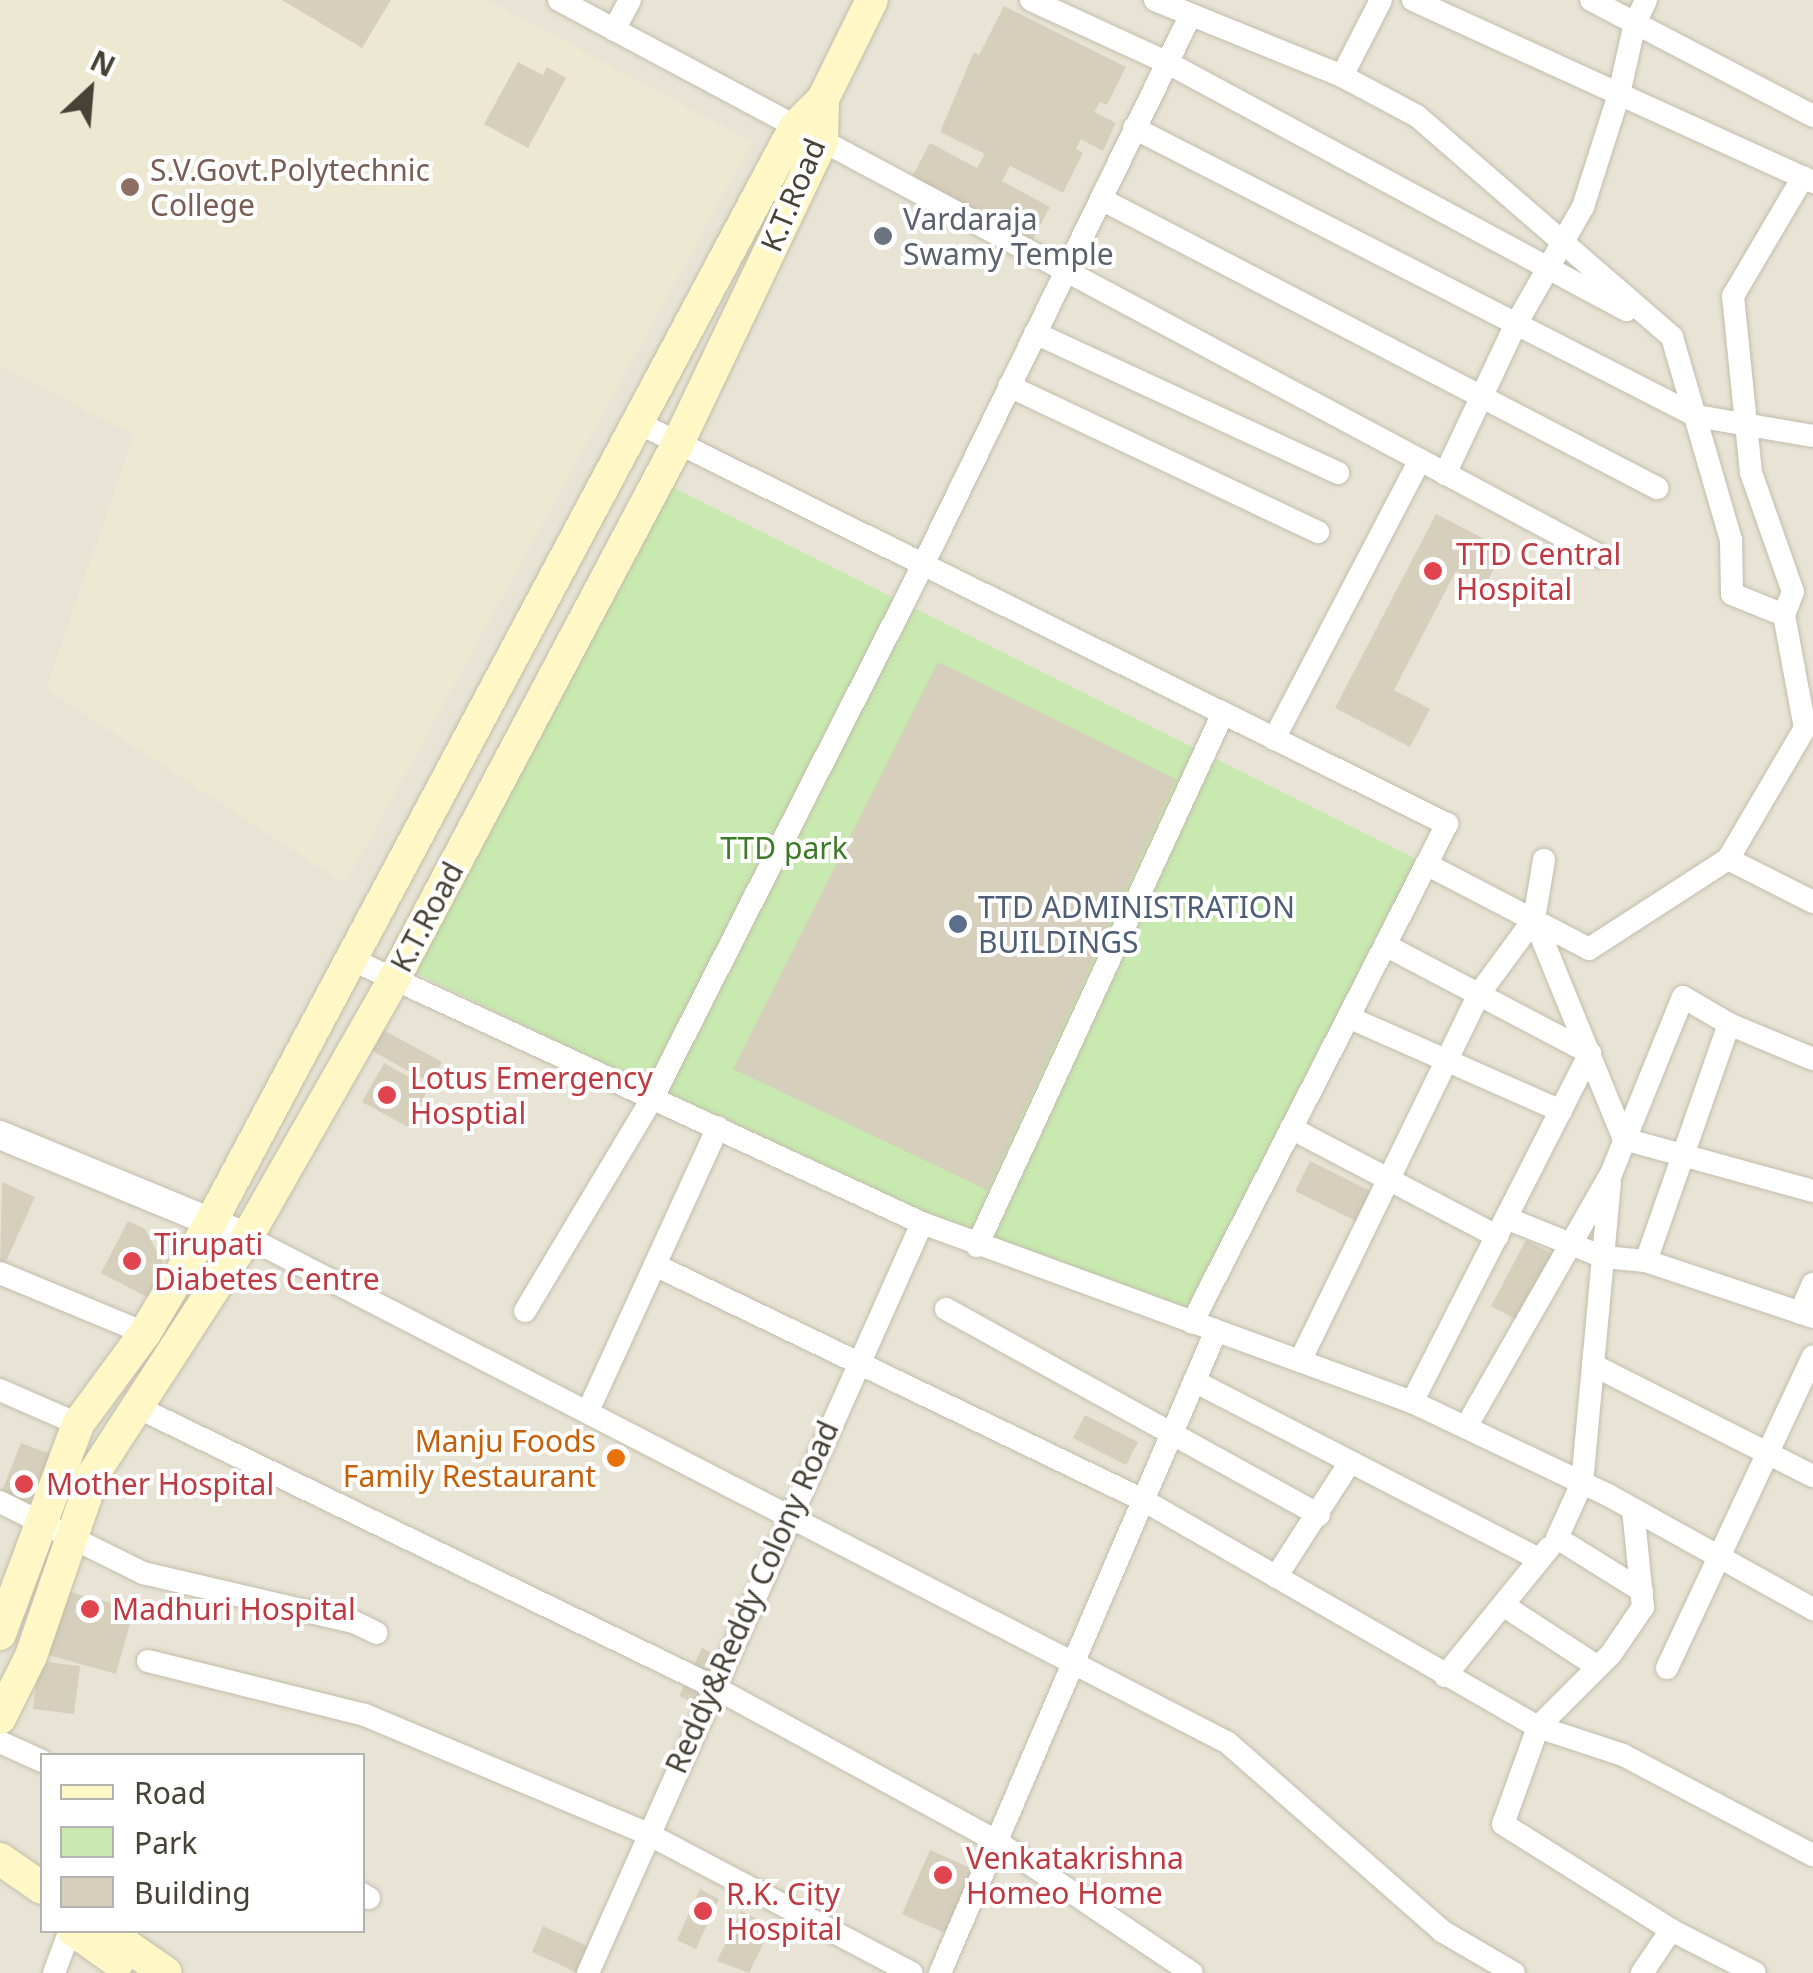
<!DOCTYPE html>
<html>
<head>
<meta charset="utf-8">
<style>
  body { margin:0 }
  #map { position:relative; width:1813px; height:1973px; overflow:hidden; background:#f4f1e7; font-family:"Noto Sans",sans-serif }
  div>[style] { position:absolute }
  .residential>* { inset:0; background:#e8e4d5 }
  .education>* { inset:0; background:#ede8d1 }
  .green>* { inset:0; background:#c8e9af }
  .building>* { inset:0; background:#d6cfbc }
  .roads { filter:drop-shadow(0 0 2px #c2bdac) drop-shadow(0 0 2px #c2bdac) }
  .minor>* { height:22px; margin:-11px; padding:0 11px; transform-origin:11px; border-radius:11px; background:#fff }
  .tertiary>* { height:28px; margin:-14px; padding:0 14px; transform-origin:14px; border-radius:14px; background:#fff }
  .secondary>* { height:32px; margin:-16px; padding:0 16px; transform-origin:16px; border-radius:16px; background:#fff8c6 }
  .dots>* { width:28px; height:28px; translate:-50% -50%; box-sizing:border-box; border:5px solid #fff; border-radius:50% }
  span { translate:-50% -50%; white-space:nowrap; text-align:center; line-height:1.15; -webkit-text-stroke:8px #fff; paint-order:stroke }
  .education-label { font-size:30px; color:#785e54 }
  .left { translate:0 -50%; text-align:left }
  .street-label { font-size:30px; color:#474236 }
  .worship-label { font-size:30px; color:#5b616d }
  .health-label { font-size:30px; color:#be3a42 }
  .park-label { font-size:30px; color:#3d7a28 }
  .service-label { font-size:30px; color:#4e5e75 }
  .food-label { font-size:30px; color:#c56008 }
  .right { translate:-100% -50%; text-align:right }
  .legend { position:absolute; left:40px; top:1753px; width:325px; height:180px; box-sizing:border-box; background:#fff; border:2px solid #b5b3af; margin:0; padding:12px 18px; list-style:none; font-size:30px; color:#474236 }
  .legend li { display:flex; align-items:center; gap:20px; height:50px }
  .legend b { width:50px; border:2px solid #b5b3af }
  .north { position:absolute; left:40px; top:40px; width:100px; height:100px; -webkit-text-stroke:8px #fff; paint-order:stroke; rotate:26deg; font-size:28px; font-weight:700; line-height:40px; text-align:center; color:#474236 }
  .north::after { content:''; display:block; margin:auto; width:35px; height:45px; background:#474236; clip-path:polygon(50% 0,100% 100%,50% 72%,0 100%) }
</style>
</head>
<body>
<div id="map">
  <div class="residential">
    <div style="clip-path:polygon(evenodd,0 0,1813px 0,1813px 1973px,0 1973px,0 0,42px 1756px,362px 1756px,362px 1930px,42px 1930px,42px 1756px)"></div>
  </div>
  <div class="education">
    <div style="clip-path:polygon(0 0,488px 0,752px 142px,345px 884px,46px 689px,134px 435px,0 366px)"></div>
  </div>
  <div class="green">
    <div style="clip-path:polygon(668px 485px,1426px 864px,1192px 1323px,977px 1246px,412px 971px)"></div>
  </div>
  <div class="building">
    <div style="clip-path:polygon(282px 0,391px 0,362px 48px)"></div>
    <div style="clip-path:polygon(1004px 6px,1126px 67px,1107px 105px,1100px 102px,1094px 112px,1116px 123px,1103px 151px,1081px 139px,1076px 149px,1083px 153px,1063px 193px,1010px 166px,1002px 181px,1050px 207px,1032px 241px,912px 177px,930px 143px,977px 168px,985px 154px,940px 132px,974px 52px,979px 55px)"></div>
    <div style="clip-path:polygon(518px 62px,543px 75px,547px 67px,566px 78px,528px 148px,484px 124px)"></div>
    <div style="clip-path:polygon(1436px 514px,1504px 549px,1485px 586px,1456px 571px,1394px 690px,1430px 709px,1410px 747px,1335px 708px)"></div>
    <div style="clip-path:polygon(938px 662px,1176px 779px,987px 1190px,733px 1069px)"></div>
    <div style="clip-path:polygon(378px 1027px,442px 1062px,430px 1083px,367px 1048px)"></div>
    <div style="clip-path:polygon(384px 1063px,429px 1088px,408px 1127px,362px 1102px)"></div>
    <div style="clip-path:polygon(1310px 1161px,1375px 1193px,1360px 1223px,1295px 1191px)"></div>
    <div style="clip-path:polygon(2px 1182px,35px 1197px,3px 1268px,0 1266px)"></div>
    <div style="clip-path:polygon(128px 1221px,145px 1229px,164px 1265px,151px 1299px,101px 1273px)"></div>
    <div style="clip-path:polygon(1526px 1240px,1554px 1255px,1519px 1321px,1491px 1306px)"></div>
    <div style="clip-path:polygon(1085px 1415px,1138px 1442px,1126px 1465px,1073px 1438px)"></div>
    <div style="clip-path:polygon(21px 1443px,53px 1455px,31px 1510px,0 1496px)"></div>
    <div style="clip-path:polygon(62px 1590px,134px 1609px,116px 1674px,45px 1654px)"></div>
    <div style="clip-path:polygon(702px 1648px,730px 1662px,706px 1709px,679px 1696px)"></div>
    <div style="clip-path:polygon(39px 1661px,80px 1666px,74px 1714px,33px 1709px)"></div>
    <div style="clip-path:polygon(930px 1850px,975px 1870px,947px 1934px,902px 1914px)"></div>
    <div style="clip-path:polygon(700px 1889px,719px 1899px,696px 1949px,677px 1940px)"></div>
    <div style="clip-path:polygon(741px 1911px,772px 1926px,749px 1973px,717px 1961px)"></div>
    <div style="clip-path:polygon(543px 1926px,592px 1948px,578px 1973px,532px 1952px)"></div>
  </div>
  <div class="roads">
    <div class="minor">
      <div style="left:559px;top:0;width:1180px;rotate:28.11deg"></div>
      <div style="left:1031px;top:0;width:149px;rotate:24.7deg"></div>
      <div style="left:1166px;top:62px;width:523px;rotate:28.33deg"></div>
      <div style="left:1155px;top:0;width:202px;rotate:22.1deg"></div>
      <div style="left:1342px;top:76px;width:85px;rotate:28.1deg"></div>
      <div style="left:1417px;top:116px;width:337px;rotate:40.9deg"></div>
      <div style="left:1672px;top:337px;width:211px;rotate:73.8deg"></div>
      <div style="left:1731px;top:540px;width:54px;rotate:88.9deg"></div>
      <div style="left:1732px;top:594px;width:56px;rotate:22deg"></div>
      <div style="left:1784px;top:615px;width:25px;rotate:-69deg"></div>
      <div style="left:1793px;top:592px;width:126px;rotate:-109.4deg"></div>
      <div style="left:1751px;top:473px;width:178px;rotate:-95.8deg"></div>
      <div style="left:1733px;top:296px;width:138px;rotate:-59.5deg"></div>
      <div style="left:1413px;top:0;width:226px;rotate:24.5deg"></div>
      <div style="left:1619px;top:94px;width:73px;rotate:-77.3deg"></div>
      <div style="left:1635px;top:23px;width:201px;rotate:27.6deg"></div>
      <div style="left:1591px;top:0;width:50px;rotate:27.6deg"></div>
      <div style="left:1635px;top:23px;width:25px;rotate:-64deg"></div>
      <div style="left:614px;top:30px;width:34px;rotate:-62deg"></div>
      <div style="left:1342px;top:76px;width:85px;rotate:-62.8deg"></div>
      <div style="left:1134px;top:128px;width:631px;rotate:27.13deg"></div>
      <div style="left:1696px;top:416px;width:119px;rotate:9.7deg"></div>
      <div style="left:1101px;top:199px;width:627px;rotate:27.46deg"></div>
      <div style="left:1035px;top:333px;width:334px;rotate:24.8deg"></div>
      <div style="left:1009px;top:386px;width:342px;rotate:25.3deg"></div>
      <div style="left:640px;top:424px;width:901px;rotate:26.37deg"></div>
      <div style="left:1447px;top:824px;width:560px;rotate:117.07deg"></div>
      <div style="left:1445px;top:474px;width:164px;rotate:-64.7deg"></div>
      <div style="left:1515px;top:326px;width:137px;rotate:-60.3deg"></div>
      <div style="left:1583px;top:207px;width:119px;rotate:-72.3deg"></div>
      <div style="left:1619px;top:94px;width:213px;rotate:24.4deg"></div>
      <div style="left:1784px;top:615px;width:115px;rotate:79.5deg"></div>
      <div style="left:1805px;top:728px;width:152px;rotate:120.4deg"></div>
      <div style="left:1728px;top:859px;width:95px;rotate:26.8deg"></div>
      <div style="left:1274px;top:739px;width:315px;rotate:-62.4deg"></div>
      <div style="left:1426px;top:864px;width:184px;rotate:27.5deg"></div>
      <div style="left:1589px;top:949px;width:166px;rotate:-32.9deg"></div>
      <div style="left:1534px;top:919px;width:238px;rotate:67.8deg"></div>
      <div style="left:1624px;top:1139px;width:196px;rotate:15.4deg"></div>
      <div style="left:1385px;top:945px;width:232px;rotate:27.8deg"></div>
      <div style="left:1590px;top:1053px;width:392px;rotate:117deg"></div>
      <div style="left:353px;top:960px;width:627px;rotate:24.81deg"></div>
      <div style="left:922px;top:1223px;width:522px;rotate:20.07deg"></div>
      <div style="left:1412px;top:1402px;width:217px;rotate:25.4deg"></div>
      <div style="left:1608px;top:1495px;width:235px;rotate:29.1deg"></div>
      <div style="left:1348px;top:1017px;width:233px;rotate:23.8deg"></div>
      <div style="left:1813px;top:1059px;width:91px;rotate:-157.4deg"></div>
      <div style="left:1729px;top:1024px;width:251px;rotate:109.3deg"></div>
      <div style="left:1646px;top:1261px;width:176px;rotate:18.5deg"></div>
      <div style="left:1291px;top:1128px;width:233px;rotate:27.7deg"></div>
      <div style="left:1610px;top:1182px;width:302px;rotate:95.3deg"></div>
      <div style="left:1582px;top:1483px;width:60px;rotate:114.4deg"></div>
      <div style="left:1557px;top:1538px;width:100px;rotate:31.9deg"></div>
      <div style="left:1506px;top:1218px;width:105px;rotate:21.9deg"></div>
      <div style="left:1603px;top:1257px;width:43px;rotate:5.3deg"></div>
      <div style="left:247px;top:1237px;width:1104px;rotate:27.28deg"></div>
      <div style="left:1228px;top:1743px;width:285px;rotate:41.3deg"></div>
      <div style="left:1442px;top:1931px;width:83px;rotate:30.3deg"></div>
      <div style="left:977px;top:1246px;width:587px;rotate:-65.22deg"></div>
      <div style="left:655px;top:1265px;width:542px;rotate:25.71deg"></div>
      <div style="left:1143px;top:1500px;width:456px;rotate:29.9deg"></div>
      <div style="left:1538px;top:1727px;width:89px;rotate:18.2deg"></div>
      <div style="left:1623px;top:1755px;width:215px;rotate:27.8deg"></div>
      <div style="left:0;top:1273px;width:157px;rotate:22.5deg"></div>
      <div style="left:946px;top:1309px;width:426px;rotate:28.9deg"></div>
      <div style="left:525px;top:1311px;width:249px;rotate:-59.1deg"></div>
      <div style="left:653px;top:1097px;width:597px;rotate:-63.09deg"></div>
      <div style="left:923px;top:565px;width:610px;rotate:-64.06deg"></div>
      <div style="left:1800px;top:1313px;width:32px;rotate:-66deg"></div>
      <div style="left:1300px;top:1361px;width:408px;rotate:-64deg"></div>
      <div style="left:1479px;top:994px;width:93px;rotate:-53.7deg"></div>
      <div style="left:1534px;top:919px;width:60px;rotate:-80.4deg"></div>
      <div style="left:1593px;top:1365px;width:246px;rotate:26.8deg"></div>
      <div style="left:1194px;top:1381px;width:388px;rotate:27.3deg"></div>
      <div style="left:0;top:1390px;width:85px;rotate:23.6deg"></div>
      <div style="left:135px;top:1406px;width:641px;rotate:25.89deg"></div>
      <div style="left:712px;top:1686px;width:324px;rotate:28.6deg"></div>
      <div style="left:996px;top:1841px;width:236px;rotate:34deg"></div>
      <div style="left:588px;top:1411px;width:312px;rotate:-65.4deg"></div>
      <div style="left:1466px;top:1427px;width:292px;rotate:-60.2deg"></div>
      <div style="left:1611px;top:1174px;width:191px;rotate:-67.9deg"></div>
      <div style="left:1683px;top:997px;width:53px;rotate:30.4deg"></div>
      <div style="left:0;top:1502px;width:160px;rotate:26.4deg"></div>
      <div style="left:143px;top:1573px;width:217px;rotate:13.1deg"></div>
      <div style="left:354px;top:1622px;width:25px;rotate:26deg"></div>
      <div style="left:1633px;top:1509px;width:99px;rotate:84.2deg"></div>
      <div style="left:1643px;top:1607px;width:57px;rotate:124.2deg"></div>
      <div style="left:1611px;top:1654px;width:103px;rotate:135deg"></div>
      <div style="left:1538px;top:1727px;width:103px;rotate:109.8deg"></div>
      <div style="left:1503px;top:1824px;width:199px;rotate:32.2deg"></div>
      <div style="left:1671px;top:1930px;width:94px;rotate:27.1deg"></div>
      <div style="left:1276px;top:1577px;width:137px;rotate:-57.2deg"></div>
      <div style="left:1503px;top:1605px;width:113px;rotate:33.1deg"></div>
      <div style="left:148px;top:1661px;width:224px;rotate:14deg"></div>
      <div style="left:365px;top:1715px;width:307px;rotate:22.8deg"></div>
      <div style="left:648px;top:1834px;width:298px;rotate:27.8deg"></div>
      <div style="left:1667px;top:1668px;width:344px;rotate:-64.9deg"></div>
      <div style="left:1445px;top:1676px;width:165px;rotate:-50.9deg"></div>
      <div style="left:0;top:1742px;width:46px;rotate:24.3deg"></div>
      <div style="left:362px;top:1894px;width:8px;rotate:30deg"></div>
      <div style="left:54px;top:1973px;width:46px;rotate:-69.6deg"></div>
      <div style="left:588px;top:1973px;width:821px;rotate:-65.99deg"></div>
      <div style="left:940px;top:1973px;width:699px;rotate:-66.74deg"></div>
      <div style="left:1642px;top:1973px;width:52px;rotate:-56deg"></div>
    </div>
    <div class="tertiary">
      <div style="left:0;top:1135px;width:267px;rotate:22.4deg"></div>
    </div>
    <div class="secondary">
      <div style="left:0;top:1634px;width:224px;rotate:-69.6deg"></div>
      <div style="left:78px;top:1424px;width:113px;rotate:-53.6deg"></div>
      <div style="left:145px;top:1333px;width:131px;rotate:-59.3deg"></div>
      <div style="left:212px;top:1220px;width:1239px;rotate:-61.92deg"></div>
      <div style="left:795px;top:127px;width:40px;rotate:-45deg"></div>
      <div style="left:823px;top:99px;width:110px;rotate:-63.7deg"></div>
      <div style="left:0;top:1718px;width:69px;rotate:-63.4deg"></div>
      <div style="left:31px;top:1656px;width:194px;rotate:-71deg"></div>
      <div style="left:94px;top:1473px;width:281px;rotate:-57deg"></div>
      <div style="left:247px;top:1237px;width:297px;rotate:-60.3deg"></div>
      <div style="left:394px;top:979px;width:607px;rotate:-62.08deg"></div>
      <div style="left:678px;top:443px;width:335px;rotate:-64.5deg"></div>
      <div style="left:822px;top:141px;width:42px;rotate:-88.6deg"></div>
      <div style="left:0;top:1859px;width:51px;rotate:34.6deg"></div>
      <div style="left:73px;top:1930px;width:55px;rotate:35.4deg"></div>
      <div style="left:104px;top:1930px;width:75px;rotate:34.7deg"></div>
    </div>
  </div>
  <div class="dots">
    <div style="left:130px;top:187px;background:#8d6e63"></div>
    <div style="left:883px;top:236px;background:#6b7280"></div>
    <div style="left:1433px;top:571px;background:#e0444e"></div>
    <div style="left:958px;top:924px;background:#5c6f8a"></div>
    <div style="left:387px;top:1095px;background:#e0444e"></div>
    <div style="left:132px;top:1261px;background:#e0444e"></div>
    <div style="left:616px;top:1458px;background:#e8710a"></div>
    <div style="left:24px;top:1484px;background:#e0444e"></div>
    <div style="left:90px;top:1609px;background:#e0444e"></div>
    <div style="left:943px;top:1875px;background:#e0444e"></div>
    <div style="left:703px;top:1911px;background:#e0444e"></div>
  </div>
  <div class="education-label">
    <span class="left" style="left:150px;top:187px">S.V.Govt.Polytechnic<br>College</span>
  </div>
  <div class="street-label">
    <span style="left:793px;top:195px;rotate:-67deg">K.T.Road</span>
    <span style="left:427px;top:917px;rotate:-62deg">K.T.Road</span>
    <span style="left:752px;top:1597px;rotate:-66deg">Reddy&amp;Reddy Colony Road</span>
  </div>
  <div class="worship-label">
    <span class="left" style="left:903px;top:236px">Vardaraja<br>Swamy Temple</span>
  </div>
  <div class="health-label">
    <span class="left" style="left:1456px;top:571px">TTD Central<br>Hospital</span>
    <span class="left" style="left:410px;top:1095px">Lotus Emergency<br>Hosptial</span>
    <span class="left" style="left:154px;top:1261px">Tirupati<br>Diabetes Centre</span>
    <span class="left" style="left:46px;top:1484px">Mother Hospital</span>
    <span class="left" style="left:112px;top:1609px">Madhuri Hospital</span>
    <span class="left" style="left:966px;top:1875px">Venkatakrishna<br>Homeo Home</span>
    <span class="left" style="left:726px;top:1911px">R.K. City<br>Hospital</span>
  </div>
  <div class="park-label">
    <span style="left:784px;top:848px">TTD park</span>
  </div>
  <div class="service-label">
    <span class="left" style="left:978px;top:924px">TTD ADMINISTRATION<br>BUILDINGS</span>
  </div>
  <div class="food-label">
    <span class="right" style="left:596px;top:1458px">Manju Foods<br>Family Restaurant</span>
  </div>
  <ul class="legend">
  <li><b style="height:12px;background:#fff8c6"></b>Road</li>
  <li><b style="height:28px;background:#c8e9af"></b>Park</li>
  <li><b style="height:28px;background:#d6cfbc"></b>Building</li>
  </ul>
  <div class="north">N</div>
</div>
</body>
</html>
